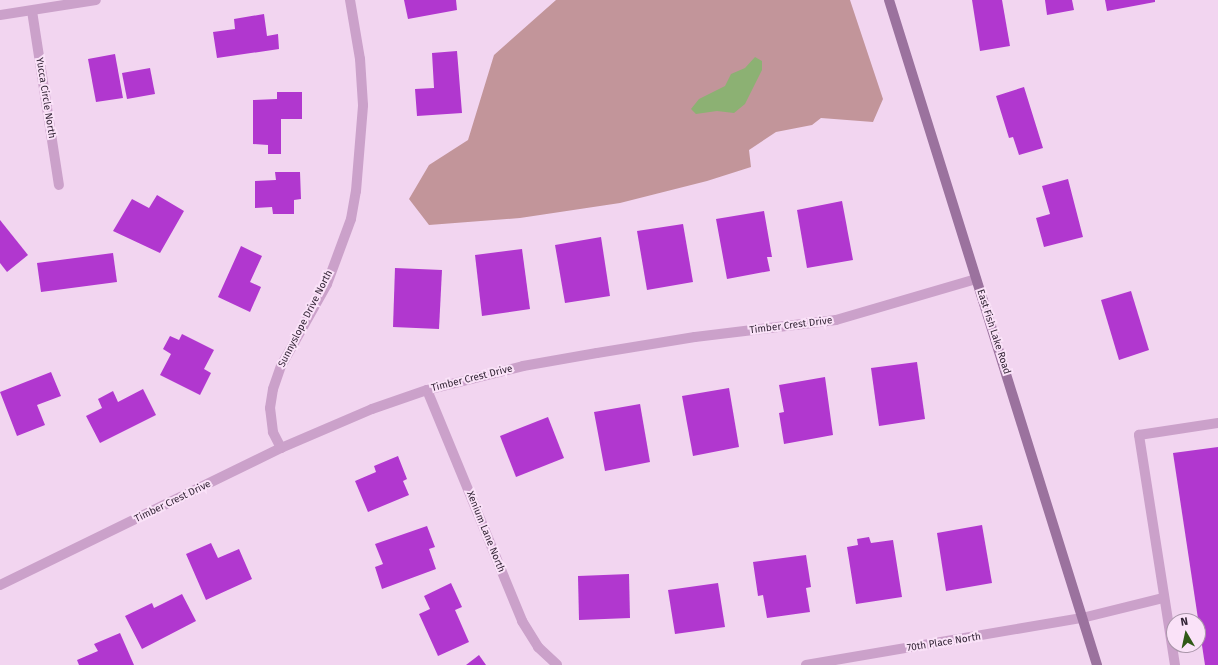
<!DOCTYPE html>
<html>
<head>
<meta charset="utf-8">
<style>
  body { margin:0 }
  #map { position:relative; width:1218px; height:665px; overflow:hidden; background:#f2d5f0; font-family:"Fira Sans",sans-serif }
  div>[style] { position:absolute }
  .green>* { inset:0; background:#c2959a }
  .water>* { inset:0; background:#8cb173 }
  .building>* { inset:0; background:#b137cf }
  .lane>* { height:10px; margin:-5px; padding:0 5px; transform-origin:5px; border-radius:5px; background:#cba1ca }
  .street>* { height:10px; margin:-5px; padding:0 5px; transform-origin:5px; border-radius:5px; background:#cba1ca }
  .secondary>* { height:10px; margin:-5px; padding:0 5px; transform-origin:5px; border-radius:5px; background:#9b729e }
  span { translate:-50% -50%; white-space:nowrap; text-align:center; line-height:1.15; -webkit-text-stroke:4px #fae2f8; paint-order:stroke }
  .street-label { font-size:10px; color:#322435 }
  .north { position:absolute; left:1166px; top:613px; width:40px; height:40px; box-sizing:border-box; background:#fae2f8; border:1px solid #aa96aa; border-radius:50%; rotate:351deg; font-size:11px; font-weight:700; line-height:16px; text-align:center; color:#322435 }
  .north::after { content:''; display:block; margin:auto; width:14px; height:18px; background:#305917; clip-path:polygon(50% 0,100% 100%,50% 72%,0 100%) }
</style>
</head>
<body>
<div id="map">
  <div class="green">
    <div style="clip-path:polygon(556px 0,850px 0,883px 99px,873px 122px,821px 118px,812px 125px,776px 132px,749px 150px,751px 167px,707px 181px,620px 203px,520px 218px,429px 225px,409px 199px,429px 165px,468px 140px,494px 55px)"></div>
  </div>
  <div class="water">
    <div style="clip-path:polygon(755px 57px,762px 61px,762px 70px,745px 104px,734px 113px,717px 111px,696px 114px,691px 109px,699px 99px,725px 86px,731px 74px,745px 68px)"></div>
  </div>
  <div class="building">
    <div style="clip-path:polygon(404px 0,456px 0,457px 10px,408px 19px)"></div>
    <div style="clip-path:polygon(972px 0,1002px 0,1010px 46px,980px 51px)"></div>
    <div style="clip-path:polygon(1045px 0,1072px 0,1074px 10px,1047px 15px)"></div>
    <div style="clip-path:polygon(1105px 0,1155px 0,1155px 2px,1107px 11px)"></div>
    <div style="clip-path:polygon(264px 14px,267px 36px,278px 34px,279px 49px,217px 58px,213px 32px,235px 29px,234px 19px)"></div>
    <div style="clip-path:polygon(457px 51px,462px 113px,417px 116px,415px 89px,434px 88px,432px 53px)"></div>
    <div style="clip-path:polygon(115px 54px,123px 98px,96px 102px,88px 59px)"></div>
    <div style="clip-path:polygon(150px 68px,155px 94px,127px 99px,122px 73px)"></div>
    <div style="clip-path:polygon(1024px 87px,1043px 148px,1019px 155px,1013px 137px,1009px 138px,996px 96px)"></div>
    <div style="clip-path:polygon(277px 92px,302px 92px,302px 119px,281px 119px,281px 154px,268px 154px,268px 145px,253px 144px,253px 100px,277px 99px)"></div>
    <div style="clip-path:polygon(275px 172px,300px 172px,301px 199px,294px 200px,294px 214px,273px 214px,272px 207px,255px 208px,255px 181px,276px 180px)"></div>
    <div style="clip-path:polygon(1068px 179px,1083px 237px,1044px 247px,1036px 218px,1050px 214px,1042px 186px)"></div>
    <div style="clip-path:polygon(157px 195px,184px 211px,160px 253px,113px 231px,132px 199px,149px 208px)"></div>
    <div style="clip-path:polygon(842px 201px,853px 260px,807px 268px,797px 210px)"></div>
    <div style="clip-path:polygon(764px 211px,772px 257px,767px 257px,770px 271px,727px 279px,716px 219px)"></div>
    <div style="clip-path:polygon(0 220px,28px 255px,7px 272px,0 263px)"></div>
    <div style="clip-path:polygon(683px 224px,693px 282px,647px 290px,637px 231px)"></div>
    <div style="clip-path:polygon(601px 237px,610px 296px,565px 303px,555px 245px)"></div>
    <div style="clip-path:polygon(241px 246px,262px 256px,250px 282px,261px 287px,250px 312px,218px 297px)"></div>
    <div style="clip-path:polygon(522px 249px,530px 309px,482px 316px,475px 255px)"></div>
    <div style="clip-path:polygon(113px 253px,117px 282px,41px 292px,37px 263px)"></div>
    <div style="clip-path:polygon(395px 268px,442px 270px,439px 329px,393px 327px)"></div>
    <div style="clip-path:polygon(1131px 291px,1149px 350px,1119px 360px,1101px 300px)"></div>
    <div style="clip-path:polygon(182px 334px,214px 350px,204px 369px,211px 373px,200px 395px,160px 375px,171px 354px,163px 349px,170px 336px,179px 340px)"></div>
    <div style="clip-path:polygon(917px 362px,925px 419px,879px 426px,871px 368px)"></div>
    <div style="clip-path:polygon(51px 372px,61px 396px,37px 405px,45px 425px,17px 436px,0 392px)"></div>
    <div style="clip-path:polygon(825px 377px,833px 435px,784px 444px,779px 413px,784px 412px,779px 385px)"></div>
    <div style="clip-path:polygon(729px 388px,739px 447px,693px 456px,682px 396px)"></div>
    <div style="clip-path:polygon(143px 389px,156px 415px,100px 443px,86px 416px,102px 408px,98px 399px,113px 391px,118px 402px)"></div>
    <div style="clip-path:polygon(640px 404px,650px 462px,605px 471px,594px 412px)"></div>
    <div style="clip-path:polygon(548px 417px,564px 458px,516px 477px,500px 436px)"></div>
    <div style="clip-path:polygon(1218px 447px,1218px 665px,1205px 665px,1173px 453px)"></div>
    <div style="clip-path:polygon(398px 456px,407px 479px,403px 481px,409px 495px,368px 512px,355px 481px,376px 472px,374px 466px)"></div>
    <div style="clip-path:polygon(982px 525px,992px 583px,946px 591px,937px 533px)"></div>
    <div style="clip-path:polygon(427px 526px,435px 547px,429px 549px,436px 569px,382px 589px,375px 567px,383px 564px,375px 544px)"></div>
    <div style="clip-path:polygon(869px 537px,871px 543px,893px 540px,902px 597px,856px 604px,847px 547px,858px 545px,857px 539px)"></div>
    <div style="clip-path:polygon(211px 543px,218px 558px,239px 549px,252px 579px,206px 600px,186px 554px)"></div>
    <div style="clip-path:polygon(806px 555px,811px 587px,806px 588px,810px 612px,767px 618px,763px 595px,758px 596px,753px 562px)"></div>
    <div style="clip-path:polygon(629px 574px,630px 618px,579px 620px,578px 576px)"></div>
    <div style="clip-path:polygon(451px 583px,462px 607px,455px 610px,469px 642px,438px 656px,419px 614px,430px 609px,424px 596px)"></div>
    <div style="clip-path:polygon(718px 583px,725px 627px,675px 634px,668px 590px)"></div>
    <div style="clip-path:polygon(182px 594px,196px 621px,142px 649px,125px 616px,152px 603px,154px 608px)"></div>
    <div style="clip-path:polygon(120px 633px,134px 665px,79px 665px,77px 660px,98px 651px,94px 644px)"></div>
    <div style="clip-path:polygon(479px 655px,486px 665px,466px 665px)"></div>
  </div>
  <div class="lane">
    <div style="left:1082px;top:618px;width:83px;rotate:-13.9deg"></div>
    <div style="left:1175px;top:665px;width:233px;rotate:-98.9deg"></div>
    <div style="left:1139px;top:435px;width:80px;rotate:-8.6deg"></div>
  </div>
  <div class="street">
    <div style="left:32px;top:11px;width:176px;rotate:81.2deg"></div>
    <div style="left:0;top:15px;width:97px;rotate:-8.9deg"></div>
    <div style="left:427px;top:390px;width:250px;rotate:67.6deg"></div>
    <div style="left:522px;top:621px;width:31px;rotate:58deg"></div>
    <div style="left:538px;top:647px;width:26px;rotate:43deg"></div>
    <div style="left:281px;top:448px;width:18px;rotate:-117deg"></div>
    <div style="left:273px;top:432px;width:24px;rotate:-97deg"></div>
    <div style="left:270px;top:408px;width:19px;rotate:-81deg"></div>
    <div style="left:273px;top:389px;width:24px;rotate:-71deg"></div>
    <div style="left:281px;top:366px;width:94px;rotate:-60.7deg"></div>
    <div style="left:327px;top:284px;width:69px;rotate:-69.7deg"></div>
    <div style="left:351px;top:219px;width:28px;rotate:-80deg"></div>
    <div style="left:356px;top:191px;width:86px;rotate:-85.3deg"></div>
    <div style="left:363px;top:105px;width:46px;rotate:-93.7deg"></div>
    <div style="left:360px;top:59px;width:60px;rotate:-99.6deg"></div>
    <div style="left:0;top:585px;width:313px;rotate:-26deg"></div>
    <div style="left:281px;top:448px;width:99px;rotate:-23.2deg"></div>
    <div style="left:372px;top:409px;width:58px;rotate:-19.1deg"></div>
    <div style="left:427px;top:390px;width:99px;rotate:-14deg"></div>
    <div style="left:523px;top:366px;width:75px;rotate:-10deg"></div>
    <div style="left:597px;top:353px;width:99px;rotate:-9.3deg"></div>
    <div style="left:695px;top:337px;width:142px;rotate:-6.9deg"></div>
    <div style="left:836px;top:320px;width:146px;rotate:-16.3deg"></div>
    <div style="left:806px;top:665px;width:280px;rotate:-9.7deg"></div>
  </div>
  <div class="secondary">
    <div style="left:889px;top:0;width:697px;rotate:72.63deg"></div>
  </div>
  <div class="street-label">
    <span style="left:45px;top:98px;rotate:81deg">Yucca Circle North</span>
    <span style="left:306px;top:319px;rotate:-63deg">Sunnyslope Drive North</span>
    <span style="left:791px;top:326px;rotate:-7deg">Timber Crest Drive</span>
    <span style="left:993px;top:332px;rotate:72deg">East Fish Lake Road</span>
    <span style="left:472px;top:379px;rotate:-14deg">Timber Crest Drive</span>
    <span style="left:173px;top:502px;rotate:-26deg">Timber Crest Drive</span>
    <span style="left:485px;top:532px;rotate:68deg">Xenium Lane North</span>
    <span style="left:944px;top:643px;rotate:-9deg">70th Place North</span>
  </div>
  <div class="north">N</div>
</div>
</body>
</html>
